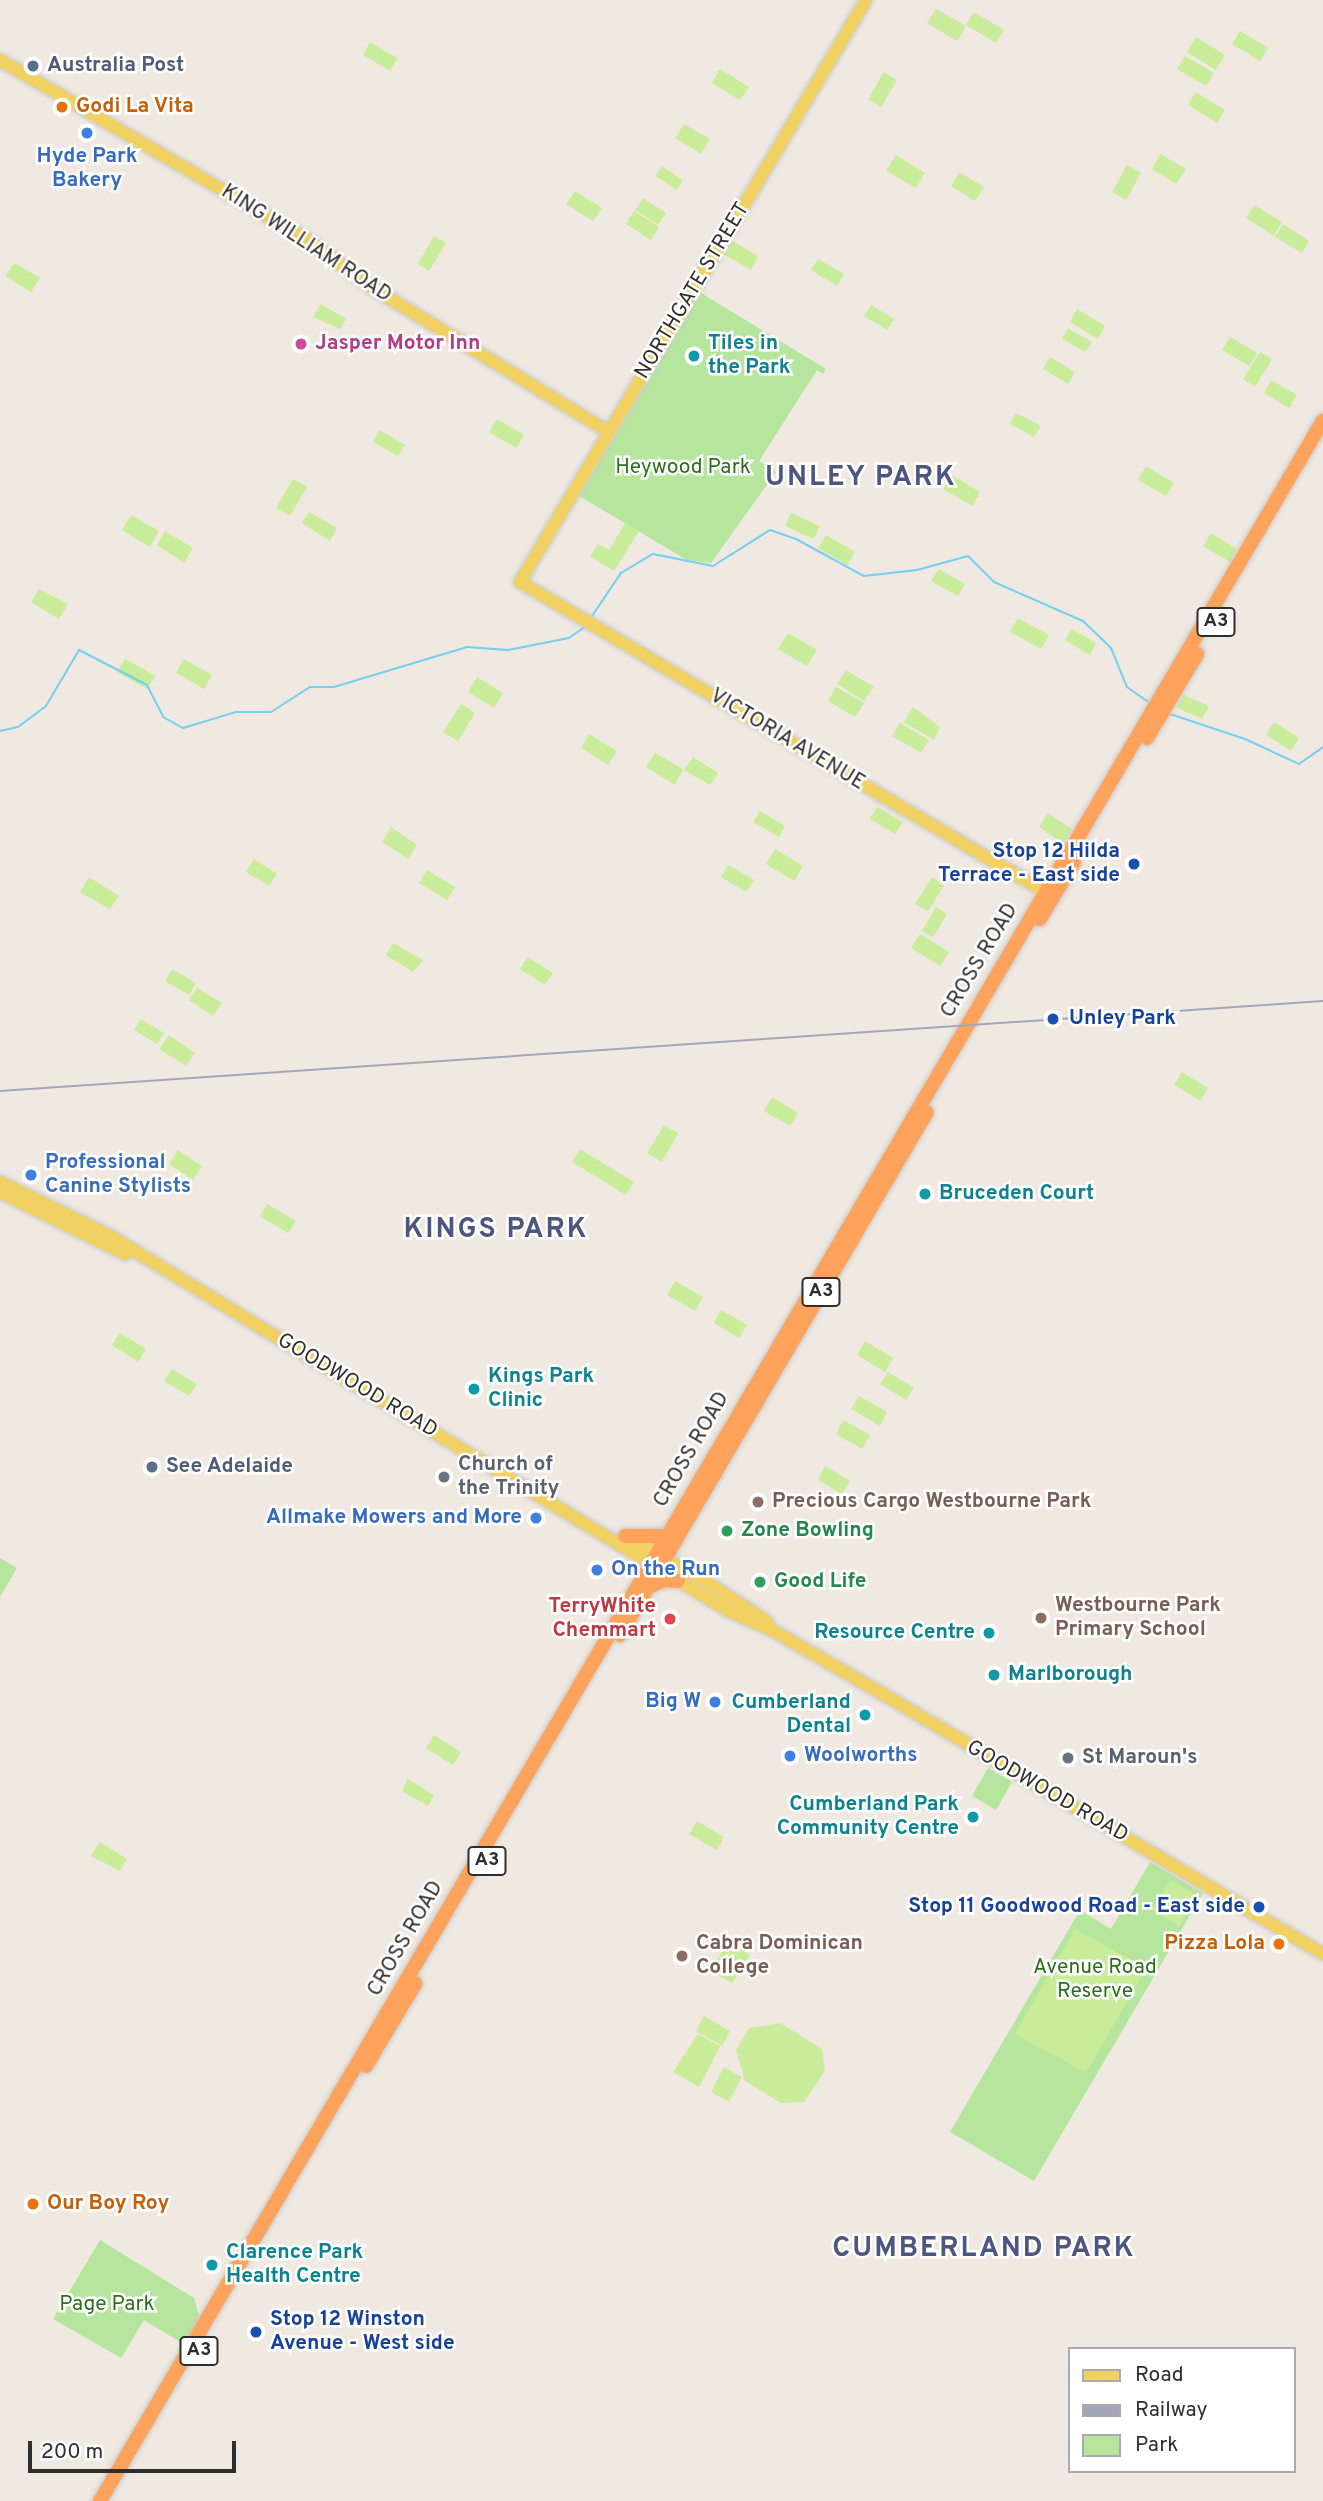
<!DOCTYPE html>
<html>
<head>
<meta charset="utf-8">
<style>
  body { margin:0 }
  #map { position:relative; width:1323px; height:2501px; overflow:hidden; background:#efe9e1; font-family:Overpass,sans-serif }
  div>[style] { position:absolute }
  .green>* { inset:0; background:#b6e59e }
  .pitch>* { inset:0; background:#c9ec9a }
  .stream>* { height:2px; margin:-1px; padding:0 1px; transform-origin:1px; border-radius:1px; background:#75cff0 }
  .roads { filter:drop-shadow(0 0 2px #c9c9c9) drop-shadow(0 0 2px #c9c9c9) }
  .major>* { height:12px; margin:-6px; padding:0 6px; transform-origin:6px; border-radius:6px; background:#f2d163 }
  .highway>* { height:14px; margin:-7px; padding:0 7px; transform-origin:7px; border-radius:7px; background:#ffa35c }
  .rail>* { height:2px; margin:-1px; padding:0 1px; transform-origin:1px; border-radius:1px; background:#a3a6b8 }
  .dots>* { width:19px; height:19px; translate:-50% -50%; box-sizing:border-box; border:4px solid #fff; border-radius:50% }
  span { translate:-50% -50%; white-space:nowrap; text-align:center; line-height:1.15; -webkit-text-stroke:5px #fff; paint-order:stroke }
  .shield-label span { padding:2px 5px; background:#fff; border:2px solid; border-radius:5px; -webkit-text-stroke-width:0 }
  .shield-label { font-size:19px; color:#2e2e2e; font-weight:700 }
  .service-label { font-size:21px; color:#4e5e75; font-weight:700 }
  .left { translate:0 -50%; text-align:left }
  .food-label { font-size:21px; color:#c56008; font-weight:700 }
  .right { translate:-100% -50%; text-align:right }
  .shop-label { font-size:21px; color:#366cbe; font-weight:700 }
  .street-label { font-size:21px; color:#2e2e2e }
  .hotel-label { font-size:21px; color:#b23c85; font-weight:700 }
  .culture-label { font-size:21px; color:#0d838f; font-weight:700 }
  .park-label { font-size:21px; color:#2c6e1b }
  .transit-label { font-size:21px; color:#164399; font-weight:700 }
  .worship-label { font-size:21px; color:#5b616d; font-weight:700 }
  .education-label { font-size:21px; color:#785e54; font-weight:700 }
  .leisure-label { font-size:21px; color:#27864d; font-weight:700 }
  .health-label { font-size:21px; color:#be3a42; font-weight:700 }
  .district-label { font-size:28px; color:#4d5680; font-weight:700; letter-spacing:2px }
  .legend { position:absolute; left:1068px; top:2347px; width:228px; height:126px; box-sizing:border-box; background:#fff; border:2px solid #ababab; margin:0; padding:9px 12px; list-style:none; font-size:21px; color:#2e2e2e }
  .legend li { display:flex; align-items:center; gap:14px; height:35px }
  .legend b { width:35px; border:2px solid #ababab }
  .scale { position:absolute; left:28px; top:2441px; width:208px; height:32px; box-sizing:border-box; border:4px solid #2e2e2e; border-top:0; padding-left:9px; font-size:21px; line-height:24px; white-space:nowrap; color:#2e2e2e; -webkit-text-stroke:5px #fff; paint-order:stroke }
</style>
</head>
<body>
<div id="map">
  <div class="green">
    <div style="clip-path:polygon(701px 293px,826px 369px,823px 374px,817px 370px,759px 461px,776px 472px,711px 563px,687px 560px,579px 496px)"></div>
    <div style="clip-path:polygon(0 1558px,17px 1568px,0 1597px)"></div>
    <div style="clip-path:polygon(988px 1768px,1012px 1782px,996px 1810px,972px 1796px)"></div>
    <div style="clip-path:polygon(1150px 1862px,1203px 1893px,1034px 2181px,950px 2132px,1080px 1910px,1111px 1929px)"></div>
    <div style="clip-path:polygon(100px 2240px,194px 2298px,200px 2319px,185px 2345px,144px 2320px,121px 2358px,53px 2319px)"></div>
  </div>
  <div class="pitch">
    <div style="clip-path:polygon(936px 9px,966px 26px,957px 41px,927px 23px)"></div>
    <div style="clip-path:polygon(974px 12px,1004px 30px,996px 43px,966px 25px)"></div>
    <div style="clip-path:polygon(1240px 31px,1268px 48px,1260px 61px,1232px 44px)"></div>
    <div style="clip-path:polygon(1196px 37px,1225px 55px,1216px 70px,1187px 52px)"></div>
    <div style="clip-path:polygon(370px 42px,397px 58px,390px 71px,363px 55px)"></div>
    <div style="clip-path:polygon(1185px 56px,1214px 73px,1206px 86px,1177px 69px)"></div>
    <div style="clip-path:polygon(720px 69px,749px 87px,740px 100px,712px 83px)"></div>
    <div style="clip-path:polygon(884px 72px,897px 80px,881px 107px,868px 99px)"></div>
    <div style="clip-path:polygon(1195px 92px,1225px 110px,1217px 123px,1188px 105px)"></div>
    <div style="clip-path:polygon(684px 124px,710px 139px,701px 154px,675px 138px)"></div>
    <div style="clip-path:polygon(1160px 154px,1186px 169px,1176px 184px,1152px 169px)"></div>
    <div style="clip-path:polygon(896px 155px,925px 173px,916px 188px,886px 171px)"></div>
    <div style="clip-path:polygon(1127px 165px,1141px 173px,1126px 200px,1112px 192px)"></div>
    <div style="clip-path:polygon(662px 166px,683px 180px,677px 190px,655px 176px)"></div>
    <div style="clip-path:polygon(959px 172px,984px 187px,975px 201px,951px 186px)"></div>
    <div style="clip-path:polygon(575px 191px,602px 208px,593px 221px,566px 204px)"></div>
    <div style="clip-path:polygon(643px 198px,666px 213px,658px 225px,635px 210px)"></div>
    <div style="clip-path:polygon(1254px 205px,1282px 222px,1274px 236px,1246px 218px)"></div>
    <div style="clip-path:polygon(634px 211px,659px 227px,651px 240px,626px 224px)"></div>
    <div style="clip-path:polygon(1283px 224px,1309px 241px,1302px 253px,1275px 237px)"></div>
    <div style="clip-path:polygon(434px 236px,446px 243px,429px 271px,418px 264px)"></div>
    <div style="clip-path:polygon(731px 240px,758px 256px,751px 270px,723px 254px)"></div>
    <div style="clip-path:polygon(818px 259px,844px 274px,837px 286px,811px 270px)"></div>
    <div style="clip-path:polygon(15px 263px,40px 278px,31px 292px,5px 276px)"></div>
    <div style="clip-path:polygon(321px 304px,346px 319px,340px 329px,313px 317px)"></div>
    <div style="clip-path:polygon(871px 305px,894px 319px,887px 330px,864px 316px)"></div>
    <div style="clip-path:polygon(1077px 309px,1105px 326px,1098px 339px,1070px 322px)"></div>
    <div style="clip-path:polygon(1068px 328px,1092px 342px,1085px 352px,1062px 339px)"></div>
    <div style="clip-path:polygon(1230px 337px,1257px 353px,1249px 366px,1222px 350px)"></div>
    <div style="clip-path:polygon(1260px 352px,1272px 359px,1255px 387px,1243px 379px)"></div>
    <div style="clip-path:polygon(1050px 357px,1075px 372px,1068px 384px,1043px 369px)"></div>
    <div style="clip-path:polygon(1271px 380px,1297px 395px,1289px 408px,1264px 393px)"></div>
    <div style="clip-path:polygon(1016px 413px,1041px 426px,1034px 437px,1010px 424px)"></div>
    <div style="clip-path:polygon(497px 419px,524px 435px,516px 448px,489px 432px)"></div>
    <div style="clip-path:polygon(380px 430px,405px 445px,398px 456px,373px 442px)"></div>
    <div style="clip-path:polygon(1146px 466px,1174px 483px,1166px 496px,1138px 480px)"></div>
    <div style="clip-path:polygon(952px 475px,980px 492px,972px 506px,943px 489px)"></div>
    <div style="clip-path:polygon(293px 479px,307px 487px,290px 516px,276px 508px)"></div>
    <div style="clip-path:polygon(309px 512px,337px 528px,330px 541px,302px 523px)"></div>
    <div style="clip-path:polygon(791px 513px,820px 526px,814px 539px,785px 526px)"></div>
    <div style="clip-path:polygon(131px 515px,159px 531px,150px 547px,122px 530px)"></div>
    <div style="clip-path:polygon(625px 523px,639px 531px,614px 571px,590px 556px,598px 544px,609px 550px)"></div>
    <div style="clip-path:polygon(165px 531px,193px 548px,184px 563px,157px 545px)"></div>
    <div style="clip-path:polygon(1211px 533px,1237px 549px,1230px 562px,1203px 546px)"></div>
    <div style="clip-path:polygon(826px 535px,855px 552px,847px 565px,818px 548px)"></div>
    <div style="clip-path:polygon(939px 569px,965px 584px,958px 596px,931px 581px)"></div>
    <div style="clip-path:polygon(39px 589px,68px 604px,59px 619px,31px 602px)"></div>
    <div style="clip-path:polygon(1018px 618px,1049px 635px,1041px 649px,1010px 632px)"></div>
    <div style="clip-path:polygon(1072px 629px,1096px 643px,1090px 655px,1065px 640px)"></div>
    <div style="clip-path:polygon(788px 633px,817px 650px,807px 666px,778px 649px)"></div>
    <div style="clip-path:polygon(125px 659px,156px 676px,147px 689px,117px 672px)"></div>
    <div style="clip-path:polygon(184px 659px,212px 675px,204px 689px,176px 673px)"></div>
    <div style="clip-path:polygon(846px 670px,874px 687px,864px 701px,837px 684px)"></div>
    <div style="clip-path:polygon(477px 677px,503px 693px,494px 708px,468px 692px)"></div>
    <div style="clip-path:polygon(836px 687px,864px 703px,855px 717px,828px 701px)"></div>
    <div style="clip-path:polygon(1183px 695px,1209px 706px,1202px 719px,1177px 708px)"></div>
    <div style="clip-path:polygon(461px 704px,475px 713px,458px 741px,443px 732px)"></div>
    <div style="clip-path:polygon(913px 707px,940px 727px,934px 740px,904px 722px)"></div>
    <div style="clip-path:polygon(1274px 722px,1299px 738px,1291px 751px,1266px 735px)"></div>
    <div style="clip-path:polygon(900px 723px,929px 740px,921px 753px,892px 736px)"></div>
    <div style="clip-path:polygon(589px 734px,617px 751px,608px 765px,581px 748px)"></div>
    <div style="clip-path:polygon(655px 753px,683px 769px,675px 785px,646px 767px)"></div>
    <div style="clip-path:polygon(693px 757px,718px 773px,710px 785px,684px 770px)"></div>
    <div style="clip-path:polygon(877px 807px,903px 822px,895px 834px,870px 819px)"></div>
    <div style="clip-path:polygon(760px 811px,785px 826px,779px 837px,753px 822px)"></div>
    <div style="clip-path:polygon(1048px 813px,1072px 829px,1063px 843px,1039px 827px)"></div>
    <div style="clip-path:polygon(391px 827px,417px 845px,408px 859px,382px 842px)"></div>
    <div style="clip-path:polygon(775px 849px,803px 866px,794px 881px,766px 864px)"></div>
    <div style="clip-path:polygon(254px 859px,277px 874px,269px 886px,246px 872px)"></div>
    <div style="clip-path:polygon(728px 865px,754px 880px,746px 892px,721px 877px)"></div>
    <div style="clip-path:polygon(427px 870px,455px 887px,447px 900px,419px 883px)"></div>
    <div style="clip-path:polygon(89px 877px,119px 896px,110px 909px,80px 892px)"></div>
    <div style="clip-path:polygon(932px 877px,944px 885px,928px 911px,915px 904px)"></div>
    <div style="clip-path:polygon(936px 907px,947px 914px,933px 937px,922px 931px)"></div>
    <div style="clip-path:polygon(920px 934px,949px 952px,940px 966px,911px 948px)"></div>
    <div style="clip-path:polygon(393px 943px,423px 960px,413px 972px,386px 955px)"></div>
    <div style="clip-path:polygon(528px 957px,553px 973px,545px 985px,520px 969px)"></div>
    <div style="clip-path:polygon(172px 969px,196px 983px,189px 995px,165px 981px)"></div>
    <div style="clip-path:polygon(197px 988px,222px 1003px,213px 1016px,189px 1000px)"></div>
    <div style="clip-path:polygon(141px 1019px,164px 1033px,157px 1044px,134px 1030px)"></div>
    <div style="clip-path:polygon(169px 1035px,195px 1053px,186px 1066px,159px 1049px)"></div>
    <div style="clip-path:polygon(1182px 1072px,1208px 1088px,1201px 1101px,1174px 1085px)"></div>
    <div style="clip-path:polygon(772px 1097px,798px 1113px,790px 1126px,764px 1111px)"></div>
    <div style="clip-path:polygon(664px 1125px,678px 1133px,662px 1162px,647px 1153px)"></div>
    <div style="clip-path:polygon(580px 1149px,634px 1182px,626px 1195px,572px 1162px)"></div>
    <div style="clip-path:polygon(178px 1150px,202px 1166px,193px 1180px,169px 1164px)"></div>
    <div style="clip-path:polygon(267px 1204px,296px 1221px,288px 1233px,260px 1216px)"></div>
    <div style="clip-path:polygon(675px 1281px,703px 1297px,695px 1311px,667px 1295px)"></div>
    <div style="clip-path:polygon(721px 1310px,747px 1325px,739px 1338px,714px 1323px)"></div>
    <div style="clip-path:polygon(120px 1333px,146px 1349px,138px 1362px,112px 1345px)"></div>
    <div style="clip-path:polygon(865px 1341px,893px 1358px,885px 1372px,857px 1355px)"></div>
    <div style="clip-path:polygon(172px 1369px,197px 1384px,189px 1396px,164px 1381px)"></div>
    <div style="clip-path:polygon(888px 1372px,914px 1388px,906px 1400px,880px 1384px)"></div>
    <div style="clip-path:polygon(859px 1396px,887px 1412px,880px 1426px,851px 1409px)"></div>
    <div style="clip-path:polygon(843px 1420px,870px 1435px,862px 1449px,836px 1434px)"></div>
    <div style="clip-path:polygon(825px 1466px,850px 1481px,842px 1494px,818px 1480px)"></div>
    <div style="clip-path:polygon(434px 1735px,461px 1752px,453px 1765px,426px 1748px)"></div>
    <div style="clip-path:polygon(408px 1779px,434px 1795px,428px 1806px,402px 1791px)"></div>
    <div style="clip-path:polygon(697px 1821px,724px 1837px,717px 1850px,689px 1834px)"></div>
    <div style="clip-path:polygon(100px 1842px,127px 1859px,120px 1871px,91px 1856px)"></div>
    <div style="clip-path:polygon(1170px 1880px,1197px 1896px,1189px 1910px,1162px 1894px)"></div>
    <div style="clip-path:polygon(1160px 1895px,1188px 1912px,1179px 1926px,1152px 1910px)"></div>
    <div style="clip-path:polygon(1075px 1929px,1146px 1968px,1086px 2073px,1015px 2034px)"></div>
    <div style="clip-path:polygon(728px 1942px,750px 1955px,732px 1983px,710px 1971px)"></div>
    <div style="clip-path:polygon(704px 2016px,730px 2031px,722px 2046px,696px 2031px)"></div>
    <div style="clip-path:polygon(780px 2023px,822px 2049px,825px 2071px,804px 2102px,781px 2103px,745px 2081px,736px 2050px,749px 2028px)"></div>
    <div style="clip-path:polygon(698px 2034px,720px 2046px,699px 2087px,673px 2072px)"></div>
    <div style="clip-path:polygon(724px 2067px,742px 2077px,729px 2102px,711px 2092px)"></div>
  </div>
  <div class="stream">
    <div style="left:592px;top:616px;width:52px;rotate:-56deg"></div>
    <div style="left:621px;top:573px;width:37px;rotate:-31deg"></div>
    <div style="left:653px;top:554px;width:61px;rotate:11.3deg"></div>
    <div style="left:713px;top:566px;width:67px;rotate:-32.3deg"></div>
    <div style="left:770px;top:530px;width:28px;rotate:19deg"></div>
    <div style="left:796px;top:539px;width:77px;rotate:28.6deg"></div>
    <div style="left:864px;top:576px;width:53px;rotate:-6.5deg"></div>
    <div style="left:917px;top:570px;width:53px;rotate:-15.4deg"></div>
    <div style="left:968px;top:556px;width:37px;rotate:45deg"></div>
    <div style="left:994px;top:582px;width:97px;rotate:23.7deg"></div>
    <div style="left:1083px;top:621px;width:39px;rotate:44deg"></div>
    <div style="left:1111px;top:648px;width:42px;rotate:67.7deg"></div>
    <div style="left:1127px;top:687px;width:28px;rotate:35deg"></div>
    <div style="left:1170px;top:714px;width:79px;rotate:18.4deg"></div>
    <div style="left:1245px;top:739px;width:60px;rotate:24.8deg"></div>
    <div style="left:1299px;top:764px;width:29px;rotate:-35deg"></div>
    <div style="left:0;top:731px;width:18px;rotate:-13deg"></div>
    <div style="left:18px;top:727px;width:35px;rotate:-37deg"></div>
    <div style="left:46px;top:706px;width:65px;rotate:-59.5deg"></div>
    <div style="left:79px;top:650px;width:76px;rotate:27.2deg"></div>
    <div style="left:147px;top:685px;width:36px;rotate:63deg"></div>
    <div style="left:163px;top:717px;width:23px;rotate:29deg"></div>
    <div style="left:183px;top:728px;width:55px;rotate:-16.8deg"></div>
    <div style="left:236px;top:712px;width:35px"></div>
    <div style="left:271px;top:712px;width:46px;rotate:-32.7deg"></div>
    <div style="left:310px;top:687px;width:24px"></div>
    <div style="left:334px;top:687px;width:139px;rotate:-16.7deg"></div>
    <div style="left:467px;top:647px;width:41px;rotate:4.2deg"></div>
    <div style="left:508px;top:650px;width:62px;rotate:-11.1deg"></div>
    <div style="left:569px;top:638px;width:19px;rotate:-35deg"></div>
  </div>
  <div class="roads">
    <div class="major">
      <div style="left:866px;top:0;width:677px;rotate:120.73deg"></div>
      <div style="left:520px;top:582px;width:618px;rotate:30.55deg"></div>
      <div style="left:0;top:60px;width:357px;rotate:30.3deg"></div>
      <div style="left:308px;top:240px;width:79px;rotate:36.7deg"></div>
      <div style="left:371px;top:287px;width:279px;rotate:31.4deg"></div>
      <div style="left:0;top:1182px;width:123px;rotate:26.1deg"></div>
      <div style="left:110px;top:1236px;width:724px;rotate:31.21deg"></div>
      <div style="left:729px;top:1611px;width:47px;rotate:23.8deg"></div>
      <div style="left:772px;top:1630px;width:134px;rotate:30deg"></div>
      <div style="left:888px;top:1697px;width:505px;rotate:30.57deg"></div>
      <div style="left:0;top:1192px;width:140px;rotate:26.4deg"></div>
      <div style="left:625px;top:1536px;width:86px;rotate:29.2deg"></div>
      <div style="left:700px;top:1578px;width:77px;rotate:32.9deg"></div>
      <div style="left:765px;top:1620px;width:12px;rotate:55deg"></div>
    </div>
    <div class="highway">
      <div style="left:1147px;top:738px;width:98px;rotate:-59.2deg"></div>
      <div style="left:1040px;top:919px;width:66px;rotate:-59.2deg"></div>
      <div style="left:625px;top:1536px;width:41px"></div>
      <div style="left:648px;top:1587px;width:17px;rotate:-24deg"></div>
      <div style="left:664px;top:1580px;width:14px;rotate:4deg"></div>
      <div style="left:620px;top:1635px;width:606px;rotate:-59.59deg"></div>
      <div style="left:366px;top:2066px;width:96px;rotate:-59.1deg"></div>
      <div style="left:100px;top:2501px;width:2413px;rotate:-59.55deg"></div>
    </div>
  </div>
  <div class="rail">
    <div style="left:0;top:1091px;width:1326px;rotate:-3.89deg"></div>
  </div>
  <div class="dots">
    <div style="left:33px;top:66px;background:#5c6f8a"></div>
    <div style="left:62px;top:107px;background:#e8710a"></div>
    <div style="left:87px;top:133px;background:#3f7fe0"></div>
    <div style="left:301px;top:344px;background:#d1479c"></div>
    <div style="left:694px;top:356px;background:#0f9aa8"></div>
    <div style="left:1134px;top:864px;background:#1a4fb4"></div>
    <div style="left:1053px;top:1019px;background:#1a4fb4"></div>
    <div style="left:31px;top:1175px;background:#3f7fe0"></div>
    <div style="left:925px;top:1194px;background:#0f9aa8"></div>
    <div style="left:474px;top:1389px;background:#0f9aa8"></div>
    <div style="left:152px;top:1467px;background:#5c6f8a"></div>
    <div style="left:444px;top:1477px;background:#6b7280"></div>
    <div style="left:758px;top:1502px;background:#8d6e63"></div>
    <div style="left:536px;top:1518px;background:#3f7fe0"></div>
    <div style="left:727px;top:1531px;background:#2e9e5b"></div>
    <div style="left:597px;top:1570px;background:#3f7fe0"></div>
    <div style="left:760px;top:1582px;background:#2e9e5b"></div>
    <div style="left:1041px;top:1618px;background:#8d6e63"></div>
    <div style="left:670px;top:1619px;background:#e0444e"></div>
    <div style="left:989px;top:1633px;background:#0f9aa8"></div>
    <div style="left:994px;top:1675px;background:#0f9aa8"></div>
    <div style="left:715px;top:1702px;background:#3f7fe0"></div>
    <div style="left:865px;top:1715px;background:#0f9aa8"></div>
    <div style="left:790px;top:1756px;background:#3f7fe0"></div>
    <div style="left:1068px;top:1758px;background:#6b7280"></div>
    <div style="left:973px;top:1817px;background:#0f9aa8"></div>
    <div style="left:1259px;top:1907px;background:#1a4fb4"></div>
    <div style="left:1279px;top:1944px;background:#e8710a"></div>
    <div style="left:682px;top:1956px;background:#8d6e63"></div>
    <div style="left:33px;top:2204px;background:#e8710a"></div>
    <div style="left:212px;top:2265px;background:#0f9aa8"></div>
    <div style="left:256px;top:2332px;background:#1a4fb4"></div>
  </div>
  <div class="shield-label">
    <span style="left:1216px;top:622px">A3</span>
    <span style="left:821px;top:1292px">A3</span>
    <span style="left:487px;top:1861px">A3</span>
    <span style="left:199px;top:2351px">A3</span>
  </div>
  <div class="service-label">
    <span class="left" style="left:47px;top:66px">Australia Post</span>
    <span class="left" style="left:166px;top:1467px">See Adelaide</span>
  </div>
  <div class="food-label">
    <span class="left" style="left:76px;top:107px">Godi La Vita</span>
    <span class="right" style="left:1265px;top:1944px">Pizza Lola</span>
    <span class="left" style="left:47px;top:2204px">Our Boy Roy</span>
  </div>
  <div class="shop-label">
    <span style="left:87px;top:169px">Hyde Park<br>Bakery</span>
    <span class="left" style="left:45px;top:1175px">Professional<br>Canine Stylists</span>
    <span class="right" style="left:522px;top:1518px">Allmake Mowers and More</span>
    <span class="left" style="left:611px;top:1570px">On the Run</span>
    <span class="right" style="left:701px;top:1702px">Big W</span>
    <span class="left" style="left:804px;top:1756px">Woolworths</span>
  </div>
  <div class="street-label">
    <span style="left:306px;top:244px;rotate:33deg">KING WILLIAM ROAD</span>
    <span style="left:693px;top:291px;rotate:-59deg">NORTHGATE STREET</span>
    <span style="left:787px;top:740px;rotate:31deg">VICTORIA AVENUE</span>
    <span style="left:980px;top:961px;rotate:-59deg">CROSS ROAD</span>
    <span style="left:357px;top:1386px;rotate:31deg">GOODWOOD ROAD</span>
    <span style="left:692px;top:1450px;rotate:-60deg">CROSS ROAD</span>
    <span style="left:1047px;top:1792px;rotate:30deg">GOODWOOD ROAD</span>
    <span style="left:406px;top:1939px;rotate:-60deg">CROSS ROAD</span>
  </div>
  <div class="hotel-label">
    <span class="left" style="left:315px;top:344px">Jasper Motor Inn</span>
  </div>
  <div class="culture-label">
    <span class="left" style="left:708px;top:356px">Tiles in<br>the Park</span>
    <span class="left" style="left:939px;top:1194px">Bruceden Court</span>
    <span class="left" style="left:488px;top:1389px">Kings Park<br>Clinic</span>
    <span class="right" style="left:975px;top:1633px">Resource Centre</span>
    <span class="left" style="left:1008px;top:1675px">Marlborough</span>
    <span class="right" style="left:851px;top:1715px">Cumberland<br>Dental</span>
    <span class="right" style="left:959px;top:1817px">Cumberland Park<br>Community Centre</span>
    <span class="left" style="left:226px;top:2265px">Clarence Park<br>Health Centre</span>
  </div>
  <div class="park-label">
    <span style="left:683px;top:468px">Heywood Park</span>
    <span style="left:1095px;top:1980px">Avenue Road<br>Reserve</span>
    <span style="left:107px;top:2305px">Page Park</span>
  </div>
  <div class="transit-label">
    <span class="right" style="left:1120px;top:864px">Stop 12 Hilda<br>Terrace - East side</span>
    <span class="left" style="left:1069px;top:1019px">Unley Park</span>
    <span class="right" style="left:1245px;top:1907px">Stop 11 Goodwood Road - East side</span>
    <span class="left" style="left:270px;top:2332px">Stop 12 Winston<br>Avenue - West side</span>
  </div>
  <div class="worship-label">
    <span class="left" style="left:458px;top:1477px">Church of<br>the Trinity</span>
    <span class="left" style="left:1082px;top:1758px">St Maroun's</span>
  </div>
  <div class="education-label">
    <span class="left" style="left:772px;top:1502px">Precious Cargo Westbourne Park</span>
    <span class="left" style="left:1055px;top:1618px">Westbourne Park<br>Primary School</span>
    <span class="left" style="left:696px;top:1956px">Cabra Dominican<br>College</span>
  </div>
  <div class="leisure-label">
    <span class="left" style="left:741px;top:1531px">Zone Bowling</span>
    <span class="left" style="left:774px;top:1582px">Good Life</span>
  </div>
  <div class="health-label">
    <span class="right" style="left:656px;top:1619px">TerryWhite<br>Chemmart</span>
  </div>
  <div class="district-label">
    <span style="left:861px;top:478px">UNLEY PARK</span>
    <span style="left:496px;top:1230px">KINGS PARK</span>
    <span style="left:984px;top:2249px">CUMBERLAND PARK</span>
  </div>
  <ul class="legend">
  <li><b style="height:9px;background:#f2d163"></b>Road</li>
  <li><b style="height:9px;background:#a3a6b8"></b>Railway</li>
  <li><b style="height:19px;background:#b6e59e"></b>Park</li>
  </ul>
  <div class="scale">200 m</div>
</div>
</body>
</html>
